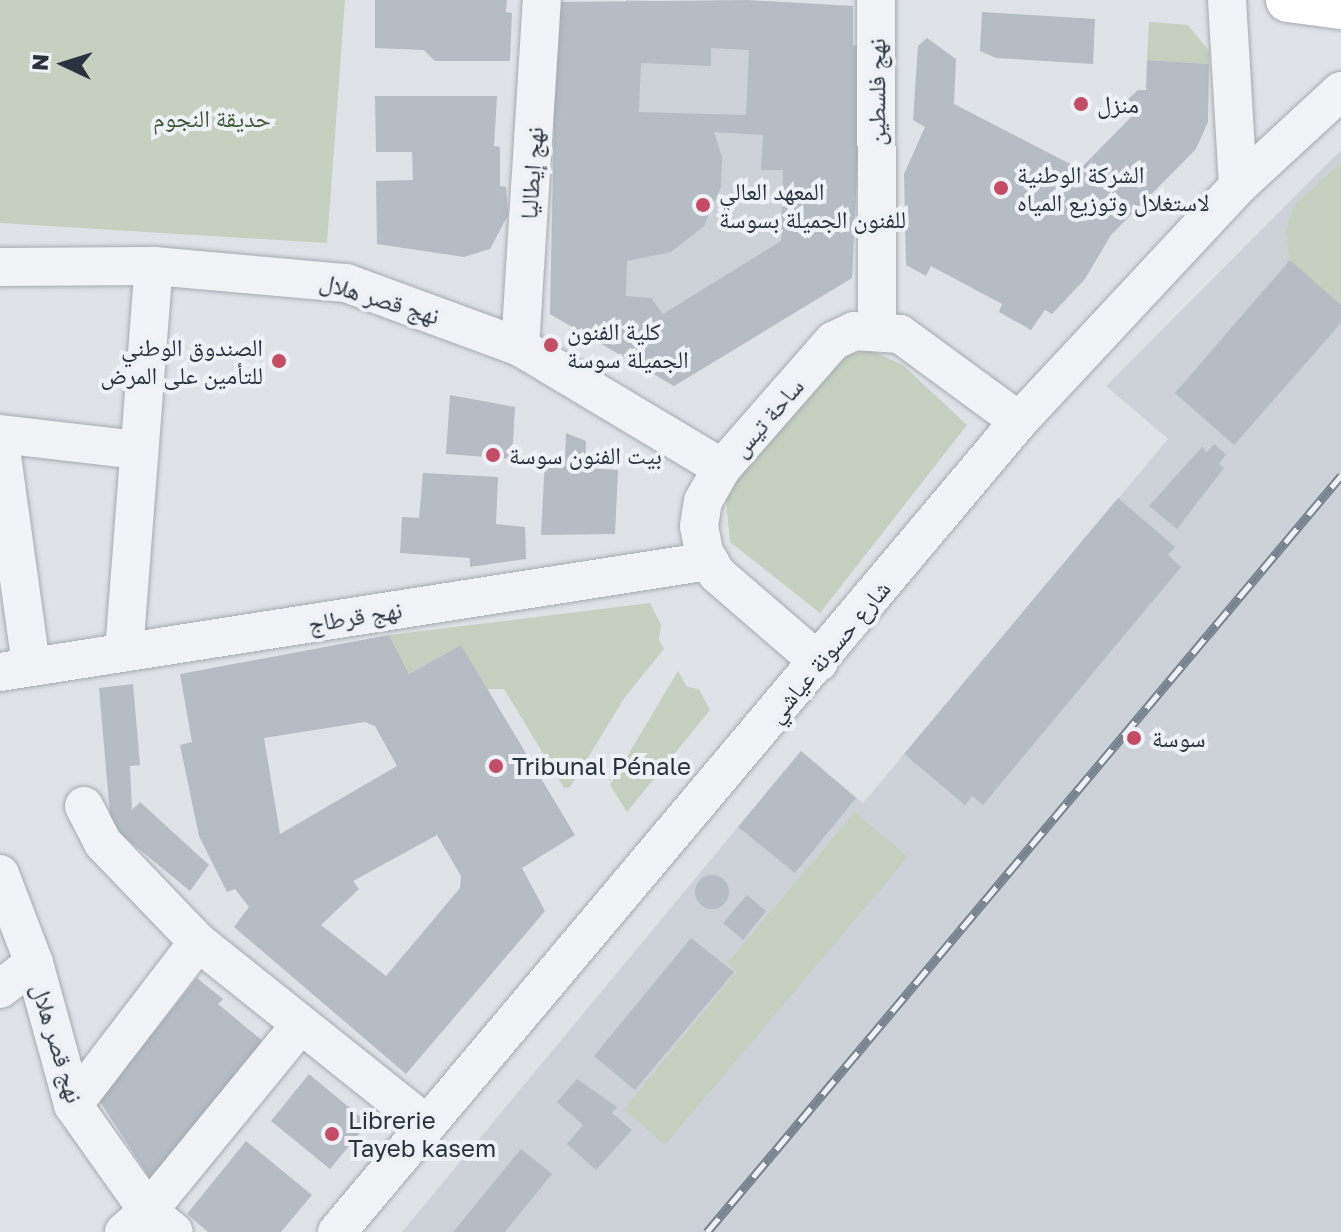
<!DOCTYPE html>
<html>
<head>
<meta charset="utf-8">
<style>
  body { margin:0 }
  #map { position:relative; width:1341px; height:1232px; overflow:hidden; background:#dfe3e7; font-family:"Golos Text","Noto Naskh Arabic",sans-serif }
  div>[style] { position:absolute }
  .built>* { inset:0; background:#cdd2d9 }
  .green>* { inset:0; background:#c6d0c0 }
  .building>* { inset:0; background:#b6bcc3 }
  .round { border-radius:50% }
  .roads { filter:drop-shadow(0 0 2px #a5aab1) drop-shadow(0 0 2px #a5aab1) }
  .street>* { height:38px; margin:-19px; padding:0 19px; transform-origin:19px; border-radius:19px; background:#f1f3f6 }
  .primary>* { height:44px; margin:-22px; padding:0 22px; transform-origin:22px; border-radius:22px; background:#fff }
  .rail>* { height:9px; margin-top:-4.5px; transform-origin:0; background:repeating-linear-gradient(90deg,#eef1f5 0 18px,#79838f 0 36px); box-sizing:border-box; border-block:2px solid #79838f }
  .dots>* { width:22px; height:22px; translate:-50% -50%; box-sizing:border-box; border:4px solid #eef1f5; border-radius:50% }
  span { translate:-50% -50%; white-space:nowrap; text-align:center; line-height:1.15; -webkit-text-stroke:8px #eef1f5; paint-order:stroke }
  .street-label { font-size:24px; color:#29323d }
  .poi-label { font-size:24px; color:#29323d }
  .left { translate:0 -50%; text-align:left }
  .right { translate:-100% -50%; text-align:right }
  .park-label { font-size:24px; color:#405737 }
  .north { position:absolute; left:24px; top:24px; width:80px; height:80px; -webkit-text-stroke:6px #eef1f5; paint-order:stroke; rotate:274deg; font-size:22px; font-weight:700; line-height:32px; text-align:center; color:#29323d }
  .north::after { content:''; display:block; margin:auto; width:28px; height:36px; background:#29323d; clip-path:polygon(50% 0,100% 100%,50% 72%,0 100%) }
</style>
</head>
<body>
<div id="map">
  <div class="built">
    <div style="clip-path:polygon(626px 0,853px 6px,853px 45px,863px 46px,852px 278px,674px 386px,550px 314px,554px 127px)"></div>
    <div style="clip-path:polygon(1341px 150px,1341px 1232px,402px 1232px,801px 751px,863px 803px,1168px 439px,1106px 386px)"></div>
  </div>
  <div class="green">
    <div style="clip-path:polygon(0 0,345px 0,327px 243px,0 223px)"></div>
    <div style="clip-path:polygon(1149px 22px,1188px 25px,1209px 51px,1209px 64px,1147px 60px)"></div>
    <div style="clip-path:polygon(1341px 163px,1341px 308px,1289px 259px,1286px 230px,1294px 205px)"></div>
    <div style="clip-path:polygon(870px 350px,903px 365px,967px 425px,820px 613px,730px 542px,726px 501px,740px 473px,831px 367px,851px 354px)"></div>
    <div style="clip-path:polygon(650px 603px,661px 625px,659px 640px,664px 649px,625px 697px,570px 787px,564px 788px,504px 689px,487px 689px,461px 645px,409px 674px,389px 635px)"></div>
    <div style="clip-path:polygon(678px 671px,687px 687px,699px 689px,710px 710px,627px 812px,610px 785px)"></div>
    <div style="clip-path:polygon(855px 812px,908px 857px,665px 1145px,624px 1109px,737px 971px,728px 962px)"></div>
  </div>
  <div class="building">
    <div style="clip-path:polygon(375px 0,507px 0,506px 12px,512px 13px,510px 61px,435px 61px,424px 50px,375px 48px)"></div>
    <div style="clip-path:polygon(evenodd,748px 0,853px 6px,853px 46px,863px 46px,852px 278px,674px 386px,550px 314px,554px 127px,543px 126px,557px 2px,748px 0,711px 48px,749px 50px,746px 115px,639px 112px,641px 63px,711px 66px,711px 48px,748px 0,714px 132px,763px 135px,761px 170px,783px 170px,781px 241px,663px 314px,651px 298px,626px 296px,627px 261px,671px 252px,704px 226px,721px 187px,722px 157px,714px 132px)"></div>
    <div style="clip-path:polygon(982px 12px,1095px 19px,1093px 64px,996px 58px,980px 51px)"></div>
    <div style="clip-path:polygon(927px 38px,956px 59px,954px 104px,1080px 169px,1134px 114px,1124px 103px,1138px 90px,1146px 90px,1147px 60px,1209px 64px,1208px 122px,1196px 149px,1111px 235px,1085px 279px,1052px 314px,1045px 310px,1031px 330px,999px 312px,1002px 304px,931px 266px,926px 276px,906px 265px,904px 174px,925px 127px,913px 120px,918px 46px)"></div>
    <div style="clip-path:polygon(375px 96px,497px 96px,494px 146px,500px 147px,500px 186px,506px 187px,508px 215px,490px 249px,464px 257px,377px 244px,376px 181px,413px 180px,412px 152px,376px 152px)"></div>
    <div style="clip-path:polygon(1290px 260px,1341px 305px,1341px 323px,1234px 445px,1175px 393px)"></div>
    <div style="clip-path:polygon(450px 395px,515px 407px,512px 459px,446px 454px)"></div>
    <div style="clip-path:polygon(566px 433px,586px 441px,585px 468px,618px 470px,615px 534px,541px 535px,545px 458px,565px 459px)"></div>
    <div style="clip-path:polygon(1214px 444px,1226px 454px,1219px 464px,1224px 468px,1177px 529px,1149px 506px,1202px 447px,1207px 452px)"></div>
    <div style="clip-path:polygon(423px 473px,498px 477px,496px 524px,525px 527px,526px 559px,470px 567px,470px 558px,400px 553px,402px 517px,419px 518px)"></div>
    <div style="clip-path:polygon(1118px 498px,1175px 547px,1168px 555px,1181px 567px,983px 805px,972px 796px,965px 805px,904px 754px)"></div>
    <div style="clip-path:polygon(evenodd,389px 635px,409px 674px,461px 645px,575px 835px,522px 868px,545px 911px,406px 1074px,234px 927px,249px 907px,235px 889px,227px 892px,199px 836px,180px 745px,192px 742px,180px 674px,389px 635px,365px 722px,375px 726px,397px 766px,280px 834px,264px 738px,365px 722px,389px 635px,437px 835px,461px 876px,460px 888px,386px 976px,321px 925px,359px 889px,353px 881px,437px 835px)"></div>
    <div style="clip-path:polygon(133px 684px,140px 765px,130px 766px,132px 810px,140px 802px,209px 865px,190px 891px,111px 826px,99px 688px)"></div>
    <div style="clip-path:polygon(801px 751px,856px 798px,795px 873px,738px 827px)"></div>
    <div class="round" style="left:695px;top:875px;width:34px;height:34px"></div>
    <div style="clip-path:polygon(747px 895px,766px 911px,743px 940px,723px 923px)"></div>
    <div style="clip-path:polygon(691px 938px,734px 972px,635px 1090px,594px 1056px)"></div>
    <div style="clip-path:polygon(197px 978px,223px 999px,218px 1004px,264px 1042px,151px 1180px,99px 1100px)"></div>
    <div style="clip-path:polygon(309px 1074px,368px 1123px,330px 1169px,271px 1121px)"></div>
    <div style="clip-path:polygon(577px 1079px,617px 1107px,612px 1113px,632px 1130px,596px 1170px,567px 1144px,583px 1125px,557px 1102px)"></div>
    <div style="clip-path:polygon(246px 1141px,312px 1195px,281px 1232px,208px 1232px,187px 1214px)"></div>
    <div style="clip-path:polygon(521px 1149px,552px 1174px,505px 1232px,453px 1232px)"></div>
  </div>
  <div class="roads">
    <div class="street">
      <div style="left:876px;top:0;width:329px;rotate:89.8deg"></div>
      <div style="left:1227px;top:0;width:186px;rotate:86.6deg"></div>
      <div style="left:0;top:267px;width:154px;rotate:-0.4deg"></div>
      <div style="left:154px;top:266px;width:193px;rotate:5.1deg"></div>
      <div style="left:346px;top:283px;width:185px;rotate:20.2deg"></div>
      <div style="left:520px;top:347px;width:235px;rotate:30.9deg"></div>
      <div style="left:520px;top:347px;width:348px;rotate:-86.4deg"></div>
      <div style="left:0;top:434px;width:140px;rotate:6.6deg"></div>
      <div style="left:0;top:442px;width:226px;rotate:82.1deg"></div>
      <div style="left:124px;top:652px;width:387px;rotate:-85.6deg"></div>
      <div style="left:819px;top:662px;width:135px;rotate:-139.2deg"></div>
      <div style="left:717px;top:574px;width:26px;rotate:-121deg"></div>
      <div style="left:704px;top:552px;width:26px;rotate:-101deg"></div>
      <div style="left:699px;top:526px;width:25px;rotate:-81deg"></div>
      <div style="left:703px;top:501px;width:38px;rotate:-60deg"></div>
      <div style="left:722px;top:468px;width:169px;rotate:-48.8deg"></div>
      <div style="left:833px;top:341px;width:23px;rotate:-25deg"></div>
      <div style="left:854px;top:331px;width:46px;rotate:3.7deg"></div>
      <div style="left:900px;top:334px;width:147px;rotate:36.2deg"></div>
      <div style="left:0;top:672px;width:718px;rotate:-8.9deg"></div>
      <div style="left:84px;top:806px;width:42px;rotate:62.8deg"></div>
      <div style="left:103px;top:843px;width:137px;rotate:46.2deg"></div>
      <div style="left:198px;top:942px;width:293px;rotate:38.6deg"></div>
      <div style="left:0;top:874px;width:95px;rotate:69.1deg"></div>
      <div style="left:34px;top:963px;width:147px;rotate:74.6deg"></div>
      <div style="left:73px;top:1105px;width:130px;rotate:54.7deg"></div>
      <div style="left:148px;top:1211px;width:33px;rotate:39deg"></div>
      <div style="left:0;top:989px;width:43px;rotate:-37.4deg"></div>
      <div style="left:73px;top:1105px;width:205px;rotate:-52.5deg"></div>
      <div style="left:124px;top:1232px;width:32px;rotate:-41deg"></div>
      <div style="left:148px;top:1211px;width:240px;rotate:-50.7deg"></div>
      <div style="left:337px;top:1232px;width:1060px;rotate:-49.94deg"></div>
      <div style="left:1019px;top:421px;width:321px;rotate:-47deg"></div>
      <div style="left:1238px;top:186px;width:140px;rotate:-42.7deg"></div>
    </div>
    <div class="primary">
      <div style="left:1288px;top:0;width:53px;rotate:7.5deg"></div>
    </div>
  </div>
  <div class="rail">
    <div style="left:707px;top:1232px;width:987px;rotate:-50.02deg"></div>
  </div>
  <div class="dots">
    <div style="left:1081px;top:104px;background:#c44c66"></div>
    <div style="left:1001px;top:188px;background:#c44c66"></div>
    <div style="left:703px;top:205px;background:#c44c66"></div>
    <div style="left:551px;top:345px;background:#c44c66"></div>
    <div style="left:279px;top:361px;background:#c44c66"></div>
    <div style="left:493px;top:455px;background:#c44c66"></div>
    <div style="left:1134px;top:738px;background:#c44c66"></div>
    <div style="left:496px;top:766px;background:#c44c66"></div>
    <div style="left:332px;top:1134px;background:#c44c66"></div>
  </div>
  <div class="street-label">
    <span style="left:876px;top:92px;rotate:-90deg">نهج فلسطين</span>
    <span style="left:531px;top:173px;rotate:-86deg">نهج إيطاليا</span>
    <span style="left:380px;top:298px;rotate:17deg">نهج قصر هلال</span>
    <span style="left:767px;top:417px;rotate:-49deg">ساحة تيس</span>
    <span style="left:355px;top:616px;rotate:-9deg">نهج قرطاج</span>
    <span style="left:828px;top:651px;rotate:-50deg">شارع حسونة عياشي</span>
    <span style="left:58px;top:1043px;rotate:73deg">نهج قصر هلال</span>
  </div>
  <div class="poi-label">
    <span class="left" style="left:1097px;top:104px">منزل</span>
    <span class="left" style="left:1017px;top:188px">الشركة الوطنية<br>لاستغلال وتوزيع المياه</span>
    <span class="left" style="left:719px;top:205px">المعهد العالي<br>للفنون الجميلة بسوسة</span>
    <span class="left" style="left:567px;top:345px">كلية الفنون<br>الجميلة سوسة</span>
    <span class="right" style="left:263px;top:361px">الصندوق الوطني<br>للتأمين على المرض</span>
    <span class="left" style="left:509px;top:455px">بيت الفنون سوسة</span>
    <span class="left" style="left:1152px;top:738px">سوسة</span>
    <span class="left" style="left:512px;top:766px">Tribunal Pénale</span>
    <span class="left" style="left:348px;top:1134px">Librerie<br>Tayeb kasem</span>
  </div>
  <div class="park-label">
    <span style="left:212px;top:118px">حديقة النجوم</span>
  </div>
  <div class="north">N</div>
</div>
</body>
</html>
